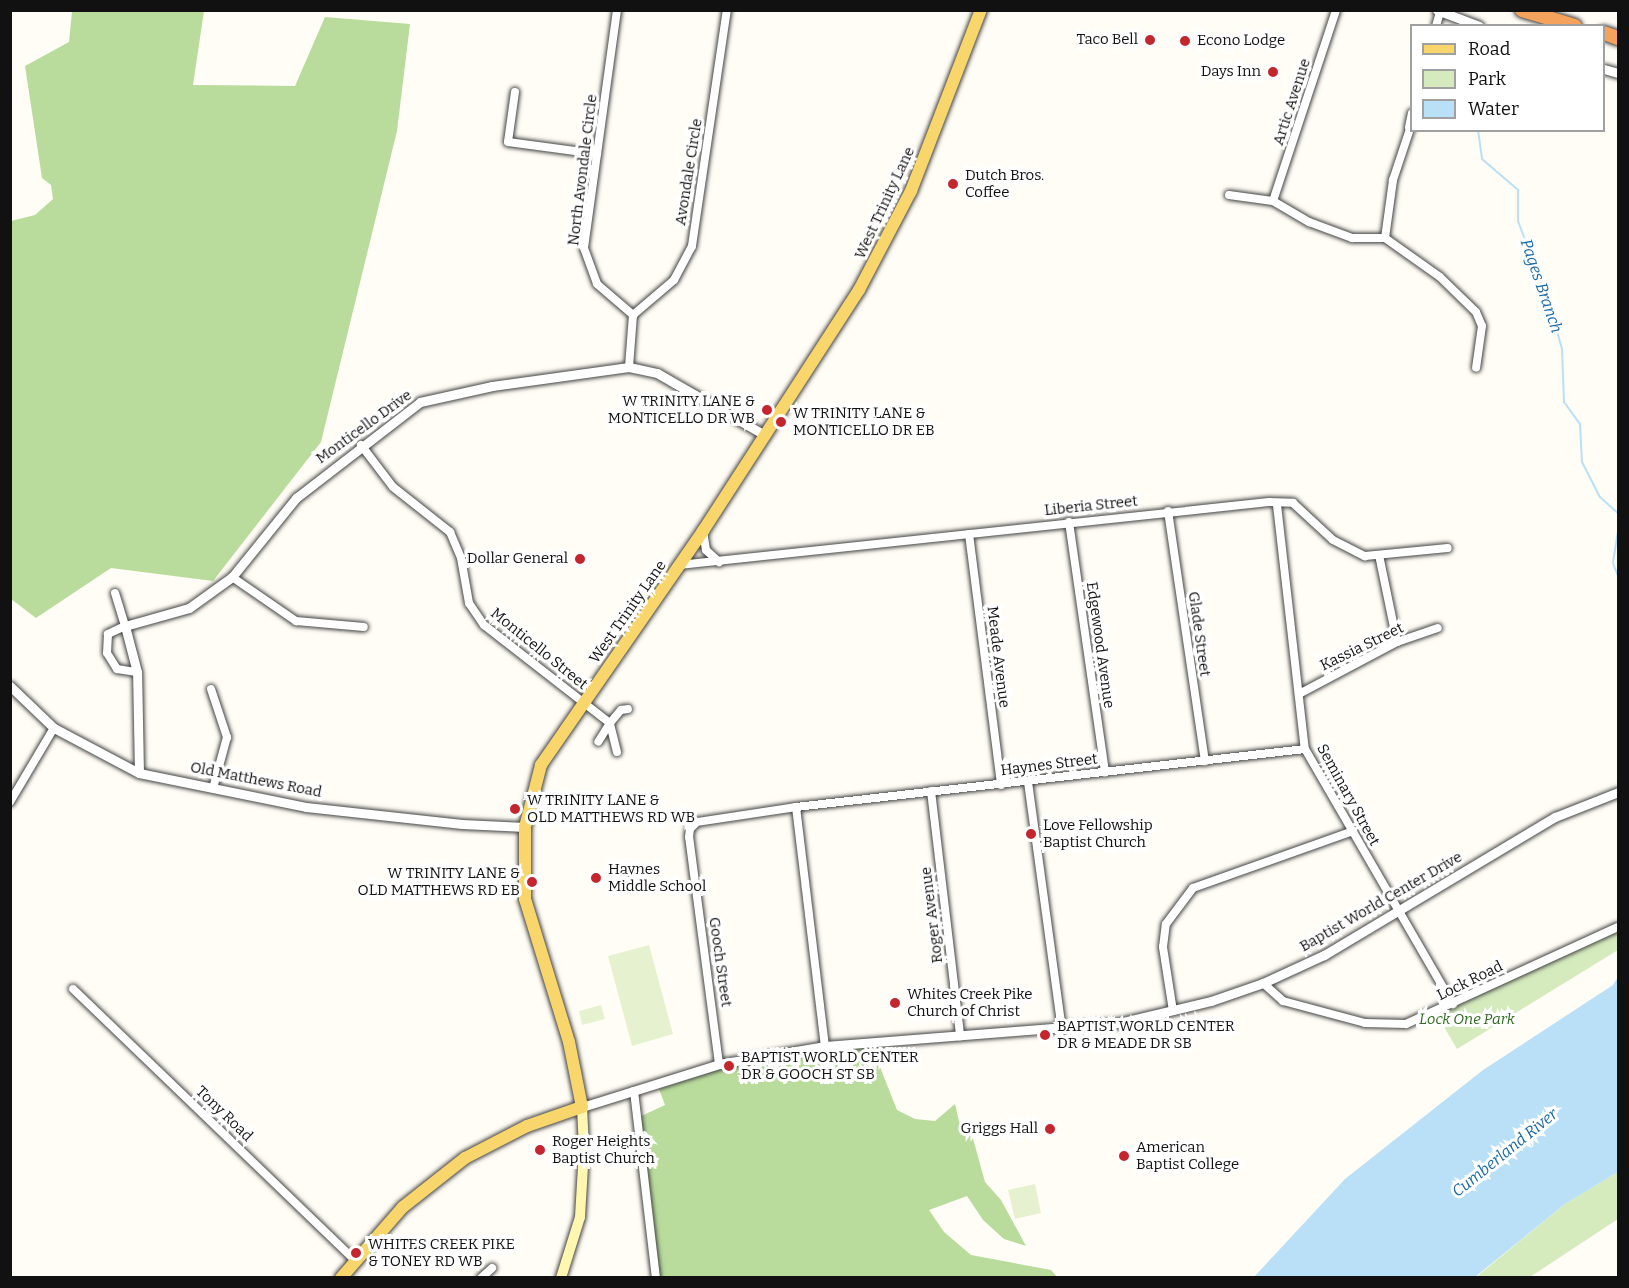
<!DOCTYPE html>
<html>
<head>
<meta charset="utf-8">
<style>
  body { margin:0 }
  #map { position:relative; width:1629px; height:1288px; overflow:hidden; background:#fffdf5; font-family:Bitter,serif }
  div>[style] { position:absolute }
  .green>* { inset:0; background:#d5ebbd }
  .forest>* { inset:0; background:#b9dc9c }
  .pitch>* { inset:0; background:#e6f2cf }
  .water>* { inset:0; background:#b9e0f7 }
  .stream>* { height:2px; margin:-1px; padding:0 1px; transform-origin:1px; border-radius:1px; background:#b9e0f7 }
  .roads { filter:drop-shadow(0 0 2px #444) drop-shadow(0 0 2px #444) }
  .minor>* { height:8px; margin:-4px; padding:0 4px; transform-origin:4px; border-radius:4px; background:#fff }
  .tertiary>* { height:9px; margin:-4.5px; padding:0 4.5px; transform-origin:4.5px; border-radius:4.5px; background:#fff }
  .secondary>* { height:10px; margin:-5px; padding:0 5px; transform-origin:5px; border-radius:5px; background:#fff6b0 }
  .primary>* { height:12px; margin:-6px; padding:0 6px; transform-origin:6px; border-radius:6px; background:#f9d66b }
  .motorway>* { height:14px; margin:-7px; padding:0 7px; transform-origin:7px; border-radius:7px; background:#f5a25d }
  .dots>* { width:16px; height:16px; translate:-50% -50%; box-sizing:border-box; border:3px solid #fff; border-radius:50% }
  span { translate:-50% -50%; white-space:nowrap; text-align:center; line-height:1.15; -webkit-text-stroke:6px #fff; paint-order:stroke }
  .poi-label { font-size:15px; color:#111 }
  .right { translate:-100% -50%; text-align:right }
  .left { translate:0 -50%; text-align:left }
  .street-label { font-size:15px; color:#111 }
  .park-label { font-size:15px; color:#2f6b1f; font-style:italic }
  .water-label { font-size:16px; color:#1768a6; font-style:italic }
  .frame { position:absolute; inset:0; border:12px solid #111; pointer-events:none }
  .legend { position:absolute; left:1410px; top:24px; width:195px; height:108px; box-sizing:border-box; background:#fff; border:2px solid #a0a0a0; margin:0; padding:8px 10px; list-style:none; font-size:18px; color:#111 }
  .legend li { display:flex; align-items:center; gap:12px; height:30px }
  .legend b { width:30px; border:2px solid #a0a0a0 }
</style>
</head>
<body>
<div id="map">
  <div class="green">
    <div style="clip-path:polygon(1618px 927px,1618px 950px,1457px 1049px,1436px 1013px)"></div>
    <div style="clip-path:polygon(1618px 1172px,1618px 1219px,1530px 1277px,1475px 1278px,1565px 1204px)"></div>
  </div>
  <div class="forest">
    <div style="clip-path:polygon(72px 11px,204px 11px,193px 85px,295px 86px,325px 17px,410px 24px,397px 131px,321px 442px,213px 581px,111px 568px,36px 618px,11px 599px,11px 221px,35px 215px,53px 199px,51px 185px,42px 178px,25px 66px,69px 42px)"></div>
    <div style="clip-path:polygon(879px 1040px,892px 1058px,880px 1067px,897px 1110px,915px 1119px,935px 1121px,955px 1104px,961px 1130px,972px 1135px,985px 1182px,1001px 1200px,1026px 1246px,1004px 1239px,983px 1220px,967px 1196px,929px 1210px,944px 1232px,971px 1255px,1051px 1270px,1057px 1277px,656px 1277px,637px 1118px,665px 1105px,659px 1089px,712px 1072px,719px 1064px)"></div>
  </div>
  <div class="pitch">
    <div style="clip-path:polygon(649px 945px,673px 1034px,632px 1046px,608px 956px)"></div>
    <div style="clip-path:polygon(601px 1005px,605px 1019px,582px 1025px,579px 1011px)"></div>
    <div style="clip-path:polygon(1035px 1184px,1041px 1213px,1015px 1219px,1008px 1190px)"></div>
  </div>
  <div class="water">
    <div style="clip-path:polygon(1618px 977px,1618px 1172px,1565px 1204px,1475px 1277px,1254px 1277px,1345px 1179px,1483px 1070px,1613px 985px)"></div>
  </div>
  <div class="stream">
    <div style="left:1478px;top:130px;width:29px;rotate:82deg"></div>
    <div style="left:1482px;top:159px;width:48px;rotate:40.7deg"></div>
    <div style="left:1518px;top:190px;width:31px;rotate:90deg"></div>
    <div style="left:1518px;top:221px;width:95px;rotate:69.7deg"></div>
    <div style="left:1551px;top:310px;width:41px;rotate:74.2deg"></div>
    <div style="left:1562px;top:349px;width:53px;rotate:87.8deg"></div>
    <div style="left:1564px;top:402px;width:27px;rotate:54deg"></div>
    <div style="left:1580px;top:424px;width:38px;rotate:87deg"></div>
    <div style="left:1582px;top:462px;width:39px;rotate:63deg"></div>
    <div style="left:1600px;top:497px;width:24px;rotate:42deg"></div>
    <div style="left:1618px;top:531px;width:32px;rotate:99deg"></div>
    <div style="left:1613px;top:563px;width:14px;rotate:69deg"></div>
  </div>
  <div class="roads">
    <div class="minor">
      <div style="left:617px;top:10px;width:240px;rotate:97.9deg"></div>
      <div style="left:584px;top:248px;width:38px;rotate:70deg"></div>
      <div style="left:597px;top:284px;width:48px;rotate:40.7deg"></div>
      <div style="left:1436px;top:26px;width:15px;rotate:-74deg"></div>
      <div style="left:515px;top:92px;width:50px;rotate:98deg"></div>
      <div style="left:508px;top:142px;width:90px;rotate:7.7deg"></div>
      <div style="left:1409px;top:127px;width:14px;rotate:-78deg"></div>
      <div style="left:1229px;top:195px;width:44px;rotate:7.8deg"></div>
      <div style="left:1273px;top:201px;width:42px;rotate:30.3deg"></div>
      <div style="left:1309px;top:222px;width:46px;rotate:20.4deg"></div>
      <div style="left:1352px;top:238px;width:33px"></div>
      <div style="left:1385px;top:238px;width:67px;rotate:35.3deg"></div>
      <div style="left:1440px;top:277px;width:50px;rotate:44.2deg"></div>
      <div style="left:1476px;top:312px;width:15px;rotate:67deg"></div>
      <div style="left:1482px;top:326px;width:42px;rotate:98.1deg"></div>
      <div style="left:1273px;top:201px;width:201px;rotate:-71.7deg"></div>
      <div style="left:1385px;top:238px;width:59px;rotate:-82.1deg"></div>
      <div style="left:1393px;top:180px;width:60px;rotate:-71.6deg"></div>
      <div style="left:633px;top:315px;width:54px;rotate:-40.5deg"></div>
      <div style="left:674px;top:280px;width:38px;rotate:-62deg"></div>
      <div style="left:692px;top:246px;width:239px;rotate:-81.6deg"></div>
      <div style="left:629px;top:367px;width:52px;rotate:-85.6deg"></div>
      <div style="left:361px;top:445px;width:53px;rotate:52.7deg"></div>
      <div style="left:393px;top:487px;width:73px;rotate:38.3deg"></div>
      <div style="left:450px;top:532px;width:28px;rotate:67deg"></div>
      <div style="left:461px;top:558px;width:46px;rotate:79.9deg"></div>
      <div style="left:469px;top:603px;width:27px;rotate:56deg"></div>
      <div style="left:484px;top:625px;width:160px;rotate:37.9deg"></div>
      <div style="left:610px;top:723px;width:22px;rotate:122deg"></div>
      <div style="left:1277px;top:505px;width:246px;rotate:83.5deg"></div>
      <div style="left:1305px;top:749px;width:295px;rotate:59.9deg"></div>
      <div style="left:1168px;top:511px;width:253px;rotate:81.6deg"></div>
      <div style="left:1069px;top:522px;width:253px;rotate:81.8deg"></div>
      <div style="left:703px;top:531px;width:19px;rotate:81deg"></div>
      <div style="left:706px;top:550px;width:18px;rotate:43deg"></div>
      <div style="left:969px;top:534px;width:253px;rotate:82.7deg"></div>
      <div style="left:1379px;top:555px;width:89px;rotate:78.3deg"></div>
      <div style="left:679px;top:565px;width:593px;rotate:-6.09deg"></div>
      <div style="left:1269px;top:502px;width:24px;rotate:2deg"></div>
      <div style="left:1293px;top:503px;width:54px;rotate:42.8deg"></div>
      <div style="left:1333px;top:540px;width:36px;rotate:27deg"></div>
      <div style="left:1365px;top:556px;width:83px;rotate:-5.5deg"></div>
      <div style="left:232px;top:577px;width:78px;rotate:34.5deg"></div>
      <div style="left:296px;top:621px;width:68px;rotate:5deg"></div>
      <div style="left:115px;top:593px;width:34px;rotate:73deg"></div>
      <div style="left:125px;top:626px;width:19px;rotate:155deg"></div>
      <div style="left:108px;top:634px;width:19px;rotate:93deg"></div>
      <div style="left:107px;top:653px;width:19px;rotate:58deg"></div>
      <div style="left:117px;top:669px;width:20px;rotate:9deg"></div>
      <div style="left:211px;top:689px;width:51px;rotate:71.6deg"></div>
      <div style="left:227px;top:737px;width:50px;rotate:105.2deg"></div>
      <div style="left:1299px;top:694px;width:111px;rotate:-28deg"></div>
      <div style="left:1397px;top:642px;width:43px;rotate:-18.9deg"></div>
      <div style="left:617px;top:752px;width:30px;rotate:-104deg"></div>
      <div style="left:610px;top:723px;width:17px;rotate:-50deg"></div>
      <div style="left:621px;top:710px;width:7px;rotate:-8deg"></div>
      <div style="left:1028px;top:782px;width:250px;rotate:82.2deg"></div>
      <div style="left:931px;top:791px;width:247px;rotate:83.2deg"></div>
      <div style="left:10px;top:802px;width:86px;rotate:-59.3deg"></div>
      <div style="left:796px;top:807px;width:241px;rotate:83.1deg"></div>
      <div style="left:1263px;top:983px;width:27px;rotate:42deg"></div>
      <div style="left:1283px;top:1001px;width:85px;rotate:15deg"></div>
      <div style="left:1365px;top:1023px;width:41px;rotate:1.4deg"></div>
      <div style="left:1406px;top:1024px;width:233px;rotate:-24.6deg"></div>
      <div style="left:73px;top:989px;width:391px;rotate:43.9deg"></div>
      <div style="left:1173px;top:1011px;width:65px;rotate:-98.9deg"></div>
      <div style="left:1163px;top:947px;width:23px;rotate:-83deg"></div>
      <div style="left:1166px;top:924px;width:45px;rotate:-53.1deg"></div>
      <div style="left:1193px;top:888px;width:170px;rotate:-19.6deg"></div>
      <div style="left:719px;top:1064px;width:229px;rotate:-97.5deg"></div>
      <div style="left:689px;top:837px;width:8px;rotate:-83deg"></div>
      <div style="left:690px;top:829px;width:10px;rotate:-45deg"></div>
      <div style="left:697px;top:822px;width:100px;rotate:-8.6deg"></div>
      <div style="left:796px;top:807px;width:512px;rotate:-6.5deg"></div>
      <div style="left:634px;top:1091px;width:188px;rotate:83.3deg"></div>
      <div style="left:481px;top:1278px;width:15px;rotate:-42deg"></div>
    </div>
    <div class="tertiary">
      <div style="left:1437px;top:10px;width:45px;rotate:20.9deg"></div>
      <div style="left:1604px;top:69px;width:15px;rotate:16deg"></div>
      <div style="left:10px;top:686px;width:61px;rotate:43.7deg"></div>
      <div style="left:54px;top:728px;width:96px;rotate:27.9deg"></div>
      <div style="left:139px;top:773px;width:170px;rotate:11.5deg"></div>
      <div style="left:306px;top:807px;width:157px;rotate:6.2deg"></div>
      <div style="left:462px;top:824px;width:63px;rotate:2.7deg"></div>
      <div style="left:139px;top:773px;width:101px;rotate:-91.1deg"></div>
      <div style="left:137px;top:672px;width:48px;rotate:-104.6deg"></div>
      <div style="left:125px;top:626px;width:66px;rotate:-15.7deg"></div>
      <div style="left:189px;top:608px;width:53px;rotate:-35.8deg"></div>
      <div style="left:232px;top:577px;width:102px;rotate:-51deg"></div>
      <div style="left:296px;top:498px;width:157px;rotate:-37.7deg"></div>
      <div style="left:420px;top:402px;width:74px;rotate:-12.5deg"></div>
      <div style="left:492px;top:386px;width:138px;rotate:-7.9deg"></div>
      <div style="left:629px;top:367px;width:29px;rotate:12deg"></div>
      <div style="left:657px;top:373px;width:125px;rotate:29.9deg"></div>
      <div style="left:582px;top:1107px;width:144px;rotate:-17.4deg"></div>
      <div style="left:719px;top:1064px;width:108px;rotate:-9.6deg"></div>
      <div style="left:825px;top:1046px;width:295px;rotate:-4.5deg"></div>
      <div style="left:1119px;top:1023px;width:95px;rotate:-13.4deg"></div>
      <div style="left:1211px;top:1001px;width:55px;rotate:-19.1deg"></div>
      <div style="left:1263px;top:983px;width:67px;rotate:-24.7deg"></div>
      <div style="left:1324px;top:955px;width:269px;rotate:-30.9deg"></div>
      <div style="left:1555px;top:817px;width:68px;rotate:-21.6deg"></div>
    </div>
    <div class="secondary">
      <div style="left:561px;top:1278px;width:64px;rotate:-72.7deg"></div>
      <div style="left:580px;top:1217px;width:68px;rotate:-86.6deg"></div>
      <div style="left:584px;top:1149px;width:42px;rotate:-92.7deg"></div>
    </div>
    <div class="primary">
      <div style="left:341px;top:1278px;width:94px;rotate:-48.9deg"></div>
      <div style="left:403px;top:1207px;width:79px;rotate:-38.3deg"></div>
      <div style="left:465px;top:1158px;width:70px;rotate:-27.3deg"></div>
      <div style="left:527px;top:1126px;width:58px;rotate:-19.1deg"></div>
      <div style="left:582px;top:1107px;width:66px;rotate:-101.3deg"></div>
      <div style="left:569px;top:1042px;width:150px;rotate:-107.1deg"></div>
      <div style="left:525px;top:899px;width:72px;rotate:-90deg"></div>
      <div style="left:525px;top:827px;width:64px;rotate:-75.5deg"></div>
      <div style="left:541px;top:765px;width:285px;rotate:-55.3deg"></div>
      <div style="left:703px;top:531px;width:287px;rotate:-57.1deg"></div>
      <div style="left:859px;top:290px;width:112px;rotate:-62.3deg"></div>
      <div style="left:911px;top:191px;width:194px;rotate:-68.9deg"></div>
    </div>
    <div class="motorway">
      <div style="left:1522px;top:10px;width:55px;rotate:16.8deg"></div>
      <div style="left:1604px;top:33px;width:15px;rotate:20deg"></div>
    </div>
  </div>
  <div class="dots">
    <div style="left:1150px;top:40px;background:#c4262e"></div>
    <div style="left:1185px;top:41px;background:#c4262e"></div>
    <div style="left:1273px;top:72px;background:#c4262e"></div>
    <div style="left:953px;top:184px;background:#c4262e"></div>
    <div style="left:767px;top:410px;background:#c4262e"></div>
    <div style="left:781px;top:422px;background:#c4262e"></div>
    <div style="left:580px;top:559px;background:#c4262e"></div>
    <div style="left:515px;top:809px;background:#c4262e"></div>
    <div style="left:1031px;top:834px;background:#c4262e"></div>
    <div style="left:596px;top:878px;background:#c4262e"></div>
    <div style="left:532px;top:882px;background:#c4262e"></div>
    <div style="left:895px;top:1003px;background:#c4262e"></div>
    <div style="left:1045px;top:1035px;background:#c4262e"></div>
    <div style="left:729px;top:1066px;background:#c4262e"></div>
    <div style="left:1050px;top:1129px;background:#c4262e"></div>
    <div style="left:540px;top:1150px;background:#c4262e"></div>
    <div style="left:1124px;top:1156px;background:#c4262e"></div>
    <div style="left:356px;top:1253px;background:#c4262e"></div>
  </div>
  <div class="poi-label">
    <span class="right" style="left:1138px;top:40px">Taco Bell</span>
    <span class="left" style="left:1197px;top:41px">Econo Lodge</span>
    <span class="right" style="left:1261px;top:72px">Days Inn</span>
    <span class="left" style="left:965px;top:184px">Dutch Bros.<br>Coffee</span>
    <span class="right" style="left:755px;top:410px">W TRINITY LANE &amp;<br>MONTICELLO DR WB</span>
    <span class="left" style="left:793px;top:422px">W TRINITY LANE &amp;<br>MONTICELLO DR EB</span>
    <span class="right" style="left:568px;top:559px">Dollar General</span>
    <span class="left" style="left:527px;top:809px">W TRINITY LANE &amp;<br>OLD MATTHEWS RD WB</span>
    <span class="left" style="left:1043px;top:834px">Love Fellowship<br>Baptist Church</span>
    <span class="left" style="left:608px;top:878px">Haynes<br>Middle School</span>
    <span class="right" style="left:520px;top:882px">W TRINITY LANE &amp;<br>OLD MATTHEWS RD EB</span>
    <span class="left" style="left:907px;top:1003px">Whites Creek Pike<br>Church of Christ</span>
    <span class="left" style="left:1057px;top:1035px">BAPTIST WORLD CENTER<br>DR &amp; MEADE DR SB</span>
    <span class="left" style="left:741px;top:1066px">BAPTIST WORLD CENTER<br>DR &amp; GOOCH ST SB</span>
    <span class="right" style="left:1038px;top:1129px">Griggs Hall</span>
    <span class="left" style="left:552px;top:1150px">Roger Heights<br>Baptist Church</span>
    <span class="left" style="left:1136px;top:1156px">American<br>Baptist College</span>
    <span class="left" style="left:368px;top:1253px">WHITES CREEK PIKE<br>&amp; TONEY RD WB</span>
  </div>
  <div class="street-label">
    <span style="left:1292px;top:102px;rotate:-72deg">Artic Avenue</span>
    <span style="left:583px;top:170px;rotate:-83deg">North Avondale Circle</span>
    <span style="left:689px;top:172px;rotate:-81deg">Avondale Circle</span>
    <span style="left:885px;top:203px;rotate:-65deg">West Trinity Lane</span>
    <span style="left:364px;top:427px;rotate:-36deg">Monticello Drive</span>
    <span style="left:1091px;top:506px;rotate:-6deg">Liberia Street</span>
    <span style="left:628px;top:612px;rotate:-55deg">West Trinity Lane</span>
    <span style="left:1199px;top:634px;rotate:82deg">Glade Street</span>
    <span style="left:1100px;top:645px;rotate:82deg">Edgewood Avenue</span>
    <span style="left:1362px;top:647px;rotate:-26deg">Kassia Street</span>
    <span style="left:539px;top:649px;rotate:39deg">Monticello Street</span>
    <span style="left:998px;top:657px;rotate:83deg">Meade Avenue</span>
    <span style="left:1049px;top:765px;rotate:-7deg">Haynes Street</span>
    <span style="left:256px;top:780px;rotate:11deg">Old Matthews Road</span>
    <span style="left:1348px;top:795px;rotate:61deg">Seminary Street</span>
    <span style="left:1381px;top:902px;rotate:-30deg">Baptist World Center Drive</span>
    <span style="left:932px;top:915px;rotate:-97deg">Roger Avenue</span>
    <span style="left:720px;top:962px;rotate:82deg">Gooch Street</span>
    <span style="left:1470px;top:981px;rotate:-26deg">Lock Road</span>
    <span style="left:224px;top:1114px;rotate:44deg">Tony Road</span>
  </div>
  <div class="park-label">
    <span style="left:1467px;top:1020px">Lock One Park</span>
  </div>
  <div class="water-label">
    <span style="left:1541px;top:286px;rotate:71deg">Pages Branch</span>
    <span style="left:1505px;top:1153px;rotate:-39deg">Cumberland River</span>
  </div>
  <div class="frame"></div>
  <ul class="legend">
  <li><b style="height:8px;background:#f9d66b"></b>Road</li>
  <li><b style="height:16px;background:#d5ebbd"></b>Park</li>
  <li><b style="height:16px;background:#b9e0f7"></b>Water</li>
  </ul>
</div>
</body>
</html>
